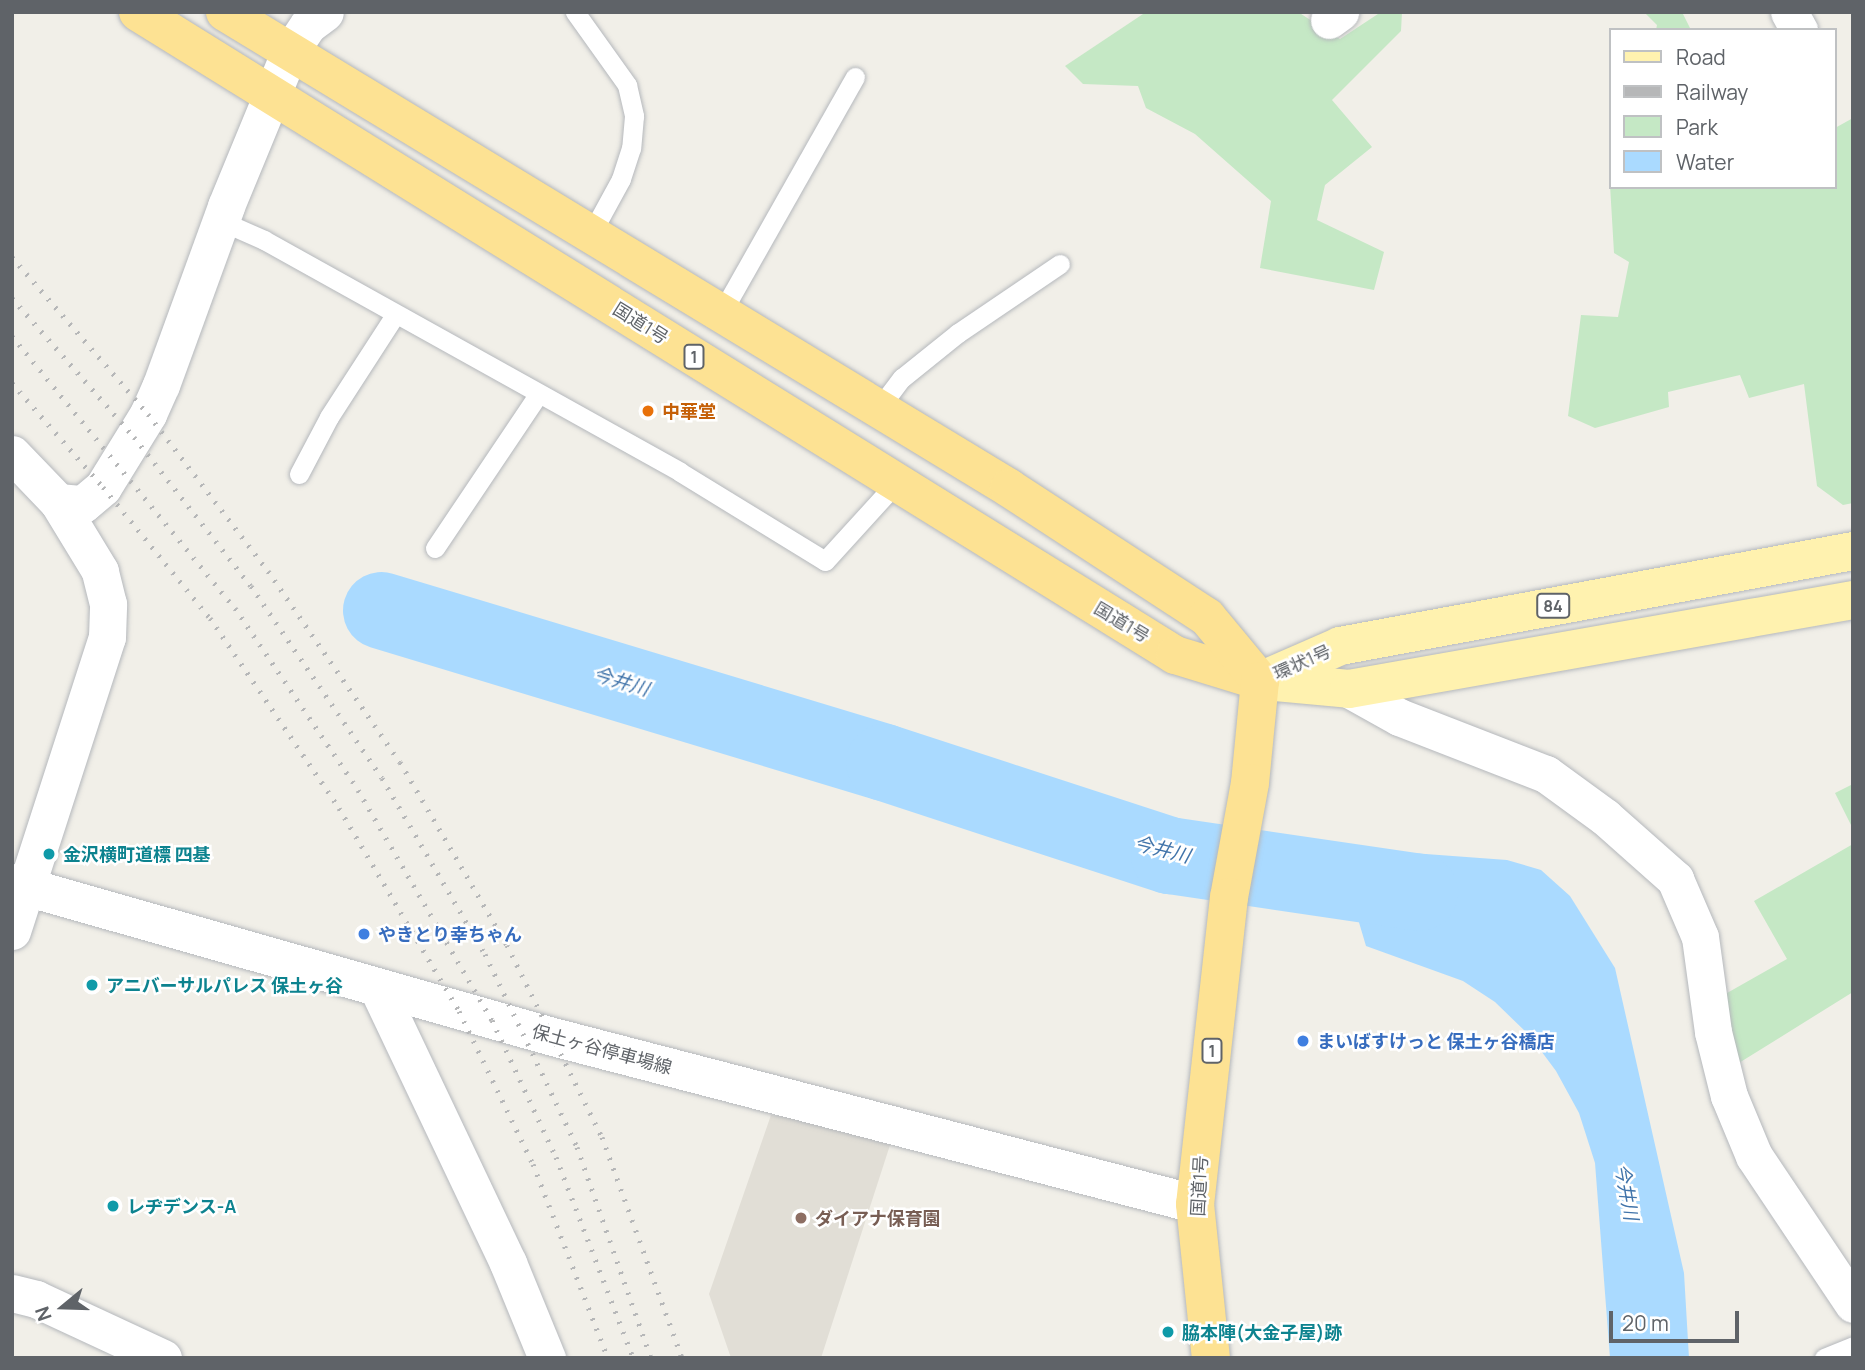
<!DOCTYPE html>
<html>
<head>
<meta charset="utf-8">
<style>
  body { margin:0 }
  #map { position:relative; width:1865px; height:1370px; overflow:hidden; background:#f1efe8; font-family:Manrope,"Noto Sans JP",sans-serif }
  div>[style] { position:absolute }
  .education>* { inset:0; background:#e1ded6 }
  .green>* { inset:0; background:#c5e8c5 }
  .water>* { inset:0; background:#aadaff }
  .river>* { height:77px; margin:-38.5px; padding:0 38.5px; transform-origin:38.5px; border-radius:38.5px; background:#aadaff }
  .roads { filter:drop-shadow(0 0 2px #b5b8bc) drop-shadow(0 0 2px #b5b8bc) }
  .lane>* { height:19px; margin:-9.5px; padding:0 9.5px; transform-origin:9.5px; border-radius:9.5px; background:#fff }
  .street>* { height:37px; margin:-18.5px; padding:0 18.5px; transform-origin:18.5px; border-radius:18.5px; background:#fff }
  .secondary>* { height:38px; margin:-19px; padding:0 19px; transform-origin:19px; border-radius:19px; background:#fff }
  .primary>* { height:38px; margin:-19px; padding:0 19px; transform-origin:19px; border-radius:19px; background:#fff2af }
  .highway>* { height:38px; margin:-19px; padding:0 19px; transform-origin:19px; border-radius:19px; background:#fde293 }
  .rail>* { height:5px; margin-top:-2.5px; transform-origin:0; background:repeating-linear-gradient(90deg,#b6b7b8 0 2px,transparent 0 11px) }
  .dots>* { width:19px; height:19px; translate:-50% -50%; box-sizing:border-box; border:4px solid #fff; border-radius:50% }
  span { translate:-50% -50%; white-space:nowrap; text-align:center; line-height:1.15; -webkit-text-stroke:5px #fff; paint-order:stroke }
  .shield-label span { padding:2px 5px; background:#fff; border:2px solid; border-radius:5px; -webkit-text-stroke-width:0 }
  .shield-label { font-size:16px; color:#5f6368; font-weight:700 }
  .street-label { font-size:18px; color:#5f6368 }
  .food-label { font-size:18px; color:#c56008; font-weight:700 }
  .left { translate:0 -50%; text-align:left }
  .culture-label { font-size:18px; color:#0d838f; font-weight:700 }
  .shop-label { font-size:18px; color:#366cbe; font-weight:700 }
  .education-label { font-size:18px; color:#785e54; font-weight:700 }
  .water-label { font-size:19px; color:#4174aa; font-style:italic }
  .frame { position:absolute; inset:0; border:14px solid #5f6368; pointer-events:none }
  .legend { position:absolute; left:1609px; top:28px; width:228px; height:161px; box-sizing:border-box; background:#fff; border:2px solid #bfc1c3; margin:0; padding:9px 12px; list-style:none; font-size:21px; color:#5f6368 }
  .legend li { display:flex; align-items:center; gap:14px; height:35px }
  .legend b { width:35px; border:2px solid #bfc1c3 }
  .north { position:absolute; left:28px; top:1272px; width:70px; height:70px; -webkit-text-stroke:5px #fff; paint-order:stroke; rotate:251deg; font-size:19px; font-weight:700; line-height:28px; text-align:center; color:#5f6368 }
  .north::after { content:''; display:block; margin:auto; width:24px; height:32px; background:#5f6368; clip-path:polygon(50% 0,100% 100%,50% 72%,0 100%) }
  .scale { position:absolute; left:1609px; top:1311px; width:130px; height:32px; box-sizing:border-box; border:4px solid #5f6368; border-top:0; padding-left:9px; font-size:21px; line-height:24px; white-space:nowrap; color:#5f6368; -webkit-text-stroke:5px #fff; paint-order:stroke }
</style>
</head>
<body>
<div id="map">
  <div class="education">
    <div style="clip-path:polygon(771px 1115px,808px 1120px,891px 1142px,821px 1358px,731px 1358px,709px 1294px)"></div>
  </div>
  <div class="green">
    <div style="clip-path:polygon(1146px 12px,1298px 12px,1340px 39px,1381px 12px,1402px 12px,1401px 31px,1332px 100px,1372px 147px,1325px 185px,1317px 220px,1384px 252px,1374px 290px,1260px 268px,1271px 201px,1195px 134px,1146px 108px,1138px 86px,1083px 84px,1065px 66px)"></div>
    <div style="clip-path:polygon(1644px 12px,1682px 12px,1691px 30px,1656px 30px,1657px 25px)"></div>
    <div style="clip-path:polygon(1853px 118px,1853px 503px,1843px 505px,1817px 486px,1804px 384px,1749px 398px,1740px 375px,1668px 392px,1669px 407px,1595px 428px,1568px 416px,1581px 315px,1618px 317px,1629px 262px,1614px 253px,1609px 168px,1611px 187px,1835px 187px,1835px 128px)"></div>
    <div style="clip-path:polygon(1853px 784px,1853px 829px,1835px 793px)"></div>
    <div style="clip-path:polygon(1853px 844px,1853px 992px,1734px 1066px,1720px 997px,1787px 959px,1754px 901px)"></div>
  </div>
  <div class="water">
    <div style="clip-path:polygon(1317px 846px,1507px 860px,1541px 870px,1570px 896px,1615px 968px,1684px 1273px,1689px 1358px,1610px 1358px,1595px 1163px,1579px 1113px,1556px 1071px,1530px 1036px,1495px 1002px,1463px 981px,1366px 946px,1355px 909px,1309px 904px)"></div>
  </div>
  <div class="river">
    <div style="left:381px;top:610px;width:525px;rotate:16.81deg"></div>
    <div style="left:884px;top:762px;width:300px;rotate:18.1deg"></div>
    <div style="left:1169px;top:855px;width:253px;rotate:8.4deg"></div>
  </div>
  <div class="roads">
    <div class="lane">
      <div style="left:575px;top:12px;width:90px;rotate:54.5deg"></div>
      <div style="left:627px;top:85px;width:32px;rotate:77deg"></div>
      <div style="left:634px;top:116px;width:32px;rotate:95deg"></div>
      <div style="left:631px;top:148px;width:33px;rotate:108deg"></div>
      <div style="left:621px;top:179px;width:63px;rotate:118.6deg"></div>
      <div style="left:221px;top:221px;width:47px;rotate:23.8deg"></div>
      <div style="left:264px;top:240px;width:476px;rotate:29.1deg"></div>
      <div style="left:680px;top:472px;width:170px;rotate:31.5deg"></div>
      <div style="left:825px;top:561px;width:105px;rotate:-47.7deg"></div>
      <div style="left:722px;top:312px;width:270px;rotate:-60.5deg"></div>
      <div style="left:879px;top:408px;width:38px;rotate:-53deg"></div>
      <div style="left:902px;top:378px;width:72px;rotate:-38.8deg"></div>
      <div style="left:958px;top:333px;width:123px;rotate:-34.1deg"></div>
      <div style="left:299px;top:474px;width:64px;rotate:-62.2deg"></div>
      <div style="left:329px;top:417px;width:121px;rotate:-57.1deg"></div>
      <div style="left:435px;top:548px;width:184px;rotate:-56.1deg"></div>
      <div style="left:1824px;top:1358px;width:31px;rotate:-22deg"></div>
    </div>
    <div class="street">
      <div style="left:1789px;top:12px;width:21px;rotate:61deg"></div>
      <div style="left:1329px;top:20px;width:14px;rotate:-36deg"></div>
      <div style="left:12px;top:454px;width:66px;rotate:46.2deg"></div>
      <div style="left:58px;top:502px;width:25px;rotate:5deg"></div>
      <div style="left:83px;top:504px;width:26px;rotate:-40deg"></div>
      <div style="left:103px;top:487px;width:86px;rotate:-58.3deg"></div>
      <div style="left:148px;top:414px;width:32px;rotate:-66deg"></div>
      <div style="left:161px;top:385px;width:190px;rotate:-70deg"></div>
      <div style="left:226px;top:206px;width:165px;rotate:-67.6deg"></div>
      <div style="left:289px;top:53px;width:34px;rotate:-56deg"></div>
      <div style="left:308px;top:25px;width:21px;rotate:-37deg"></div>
      <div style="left:1349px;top:689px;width:57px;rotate:29.2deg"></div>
      <div style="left:1399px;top:717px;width:158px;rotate:21.2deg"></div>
      <div style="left:1546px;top:774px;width:73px;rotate:36.1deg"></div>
      <div style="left:1605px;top:817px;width:94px;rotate:41.5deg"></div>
      <div style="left:1675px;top:879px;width:63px;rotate:66.7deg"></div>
      <div style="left:1700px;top:937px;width:96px;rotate:82.2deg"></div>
      <div style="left:1713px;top:1032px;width:66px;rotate:76deg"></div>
      <div style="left:1729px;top:1096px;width:65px;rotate:67.4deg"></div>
      <div style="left:1754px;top:1156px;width:178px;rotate:56.2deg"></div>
      <div style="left:12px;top:931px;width:309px;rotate:-72.1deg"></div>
      <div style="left:107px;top:637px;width:33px;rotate:-88deg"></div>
      <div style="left:108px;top:604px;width:34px;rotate:-104deg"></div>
      <div style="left:100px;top:571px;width:81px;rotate:-121.3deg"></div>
      <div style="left:377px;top:987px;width:306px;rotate:64.6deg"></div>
      <div style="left:508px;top:1263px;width:103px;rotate:67.7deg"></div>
      <div style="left:12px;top:1293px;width:25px;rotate:14deg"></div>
      <div style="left:36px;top:1299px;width:140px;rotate:24.9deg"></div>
    </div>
    <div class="secondary">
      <div style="left:12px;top:883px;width:562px;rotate:15.89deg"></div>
      <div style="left:553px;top:1037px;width:663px;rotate:14.58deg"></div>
    </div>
    <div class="primary">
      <div style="left:1260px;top:681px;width:87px;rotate:-23.6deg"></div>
      <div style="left:1340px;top:646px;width:522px;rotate:-10.49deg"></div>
      <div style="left:1265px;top:681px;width:84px;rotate:5.4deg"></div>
      <div style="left:1349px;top:689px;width:512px;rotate:-10.01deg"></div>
    </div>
    <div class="highway">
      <div style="left:138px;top:12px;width:1220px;rotate:31.8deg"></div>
      <div style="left:1175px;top:655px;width:89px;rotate:17deg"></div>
      <div style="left:225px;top:12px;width:917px;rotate:31.26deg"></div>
      <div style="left:1009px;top:488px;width:236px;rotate:33.1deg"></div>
      <div style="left:1207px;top:617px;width:83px;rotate:50.4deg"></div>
      <div style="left:1260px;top:681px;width:102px;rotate:95.6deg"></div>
      <div style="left:1250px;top:783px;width:116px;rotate:100.4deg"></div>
      <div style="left:1229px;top:897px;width:309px;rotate:96.3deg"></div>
      <div style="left:1195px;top:1204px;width:155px;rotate:84.1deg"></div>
    </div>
  </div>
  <div class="rail">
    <div style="left:12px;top:257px;width:208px;rotate:49.1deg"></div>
    <div style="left:148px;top:414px;width:198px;rotate:52.6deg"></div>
    <div style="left:268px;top:571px;width:232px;rotate:55.4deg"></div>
    <div style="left:400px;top:762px;width:212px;rotate:59.7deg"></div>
    <div style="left:507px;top:945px;width:214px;rotate:63.7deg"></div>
    <div style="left:602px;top:1137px;width:235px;rotate:70.1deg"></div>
    <div style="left:12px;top:298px;width:185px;rotate:48.7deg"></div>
    <div style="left:134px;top:437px;width:189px;rotate:51.9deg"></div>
    <div style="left:251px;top:586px;width:232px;rotate:55.7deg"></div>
    <div style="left:382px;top:778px;width:204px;rotate:59.7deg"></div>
    <div style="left:485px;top:954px;width:214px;rotate:64.5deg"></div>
    <div style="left:577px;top:1147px;width:224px;rotate:70.7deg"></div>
    <div style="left:12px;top:336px;width:352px;rotate:50.7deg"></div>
    <div style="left:235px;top:608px;width:220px;rotate:55.9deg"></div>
    <div style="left:358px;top:790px;width:266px;rotate:59.8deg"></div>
    <div style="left:492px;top:1020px;width:151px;rotate:65deg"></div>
    <div style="left:556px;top:1157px;width:215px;rotate:69deg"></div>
    <div style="left:12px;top:383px;width:138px;rotate:48.8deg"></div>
    <div style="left:103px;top:487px;width:169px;rotate:50.8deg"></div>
    <div style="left:210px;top:618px;width:230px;rotate:55.8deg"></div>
    <div style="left:339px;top:808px;width:236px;rotate:59.4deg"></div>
    <div style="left:459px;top:1011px;width:170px;rotate:64.2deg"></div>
    <div style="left:533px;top:1164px;width:208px;rotate:68.9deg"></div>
  </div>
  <div class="dots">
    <div style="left:648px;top:411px;background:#e8710a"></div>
    <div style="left:49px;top:854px;background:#0f9aa8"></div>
    <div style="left:364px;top:934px;background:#3f7fe0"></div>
    <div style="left:92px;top:985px;background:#0f9aa8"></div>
    <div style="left:1303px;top:1041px;background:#3f7fe0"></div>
    <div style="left:113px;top:1206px;background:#0f9aa8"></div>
    <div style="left:801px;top:1218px;background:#8d6e63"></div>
    <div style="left:1168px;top:1332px;background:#0f9aa8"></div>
  </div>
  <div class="shield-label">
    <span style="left:694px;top:357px">1</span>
    <span style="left:1553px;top:606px">84</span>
    <span style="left:1212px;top:1051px">1</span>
  </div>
  <div class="street-label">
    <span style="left:641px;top:323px;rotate:32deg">国道1号</span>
    <span style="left:1122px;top:622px;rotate:31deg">国道1号</span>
    <span style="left:1302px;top:662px;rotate:-24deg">環状1号</span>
    <span style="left:602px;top:1049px;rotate:15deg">保土ヶ谷停車場線</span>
    <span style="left:1199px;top:1186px;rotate:-87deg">国道1号</span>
  </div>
  <div class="food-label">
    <span class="left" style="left:662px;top:411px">中華堂</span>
  </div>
  <div class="culture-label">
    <span class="left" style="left:63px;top:854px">金沢横町道標 四基</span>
    <span class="left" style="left:106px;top:985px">アニバーサルパレス 保土ヶ谷</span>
    <span class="left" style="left:127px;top:1206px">レヂデンス-A</span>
    <span class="left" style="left:1182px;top:1332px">脇本陣(大金子屋)跡</span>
  </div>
  <div class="shop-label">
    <span class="left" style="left:378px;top:934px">やきとり幸ちゃん</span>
    <span class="left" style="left:1317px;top:1041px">まいばすけっと 保土ヶ谷橋店</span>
  </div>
  <div class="education-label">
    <span class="left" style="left:815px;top:1218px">ダイアナ保育園</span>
  </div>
  <div class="water-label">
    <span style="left:621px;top:682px;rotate:17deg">今井川</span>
    <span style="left:1162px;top:850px;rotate:14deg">今井川</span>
    <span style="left:1626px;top:1192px;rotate:80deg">今井川</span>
  </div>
  <div class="frame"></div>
  <ul class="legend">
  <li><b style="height:9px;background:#fff2af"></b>Road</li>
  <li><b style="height:9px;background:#b6b7b8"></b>Railway</li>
  <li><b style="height:19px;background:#c5e8c5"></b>Park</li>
  <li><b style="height:19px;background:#aadaff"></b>Water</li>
  </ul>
  <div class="north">N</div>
  <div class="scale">20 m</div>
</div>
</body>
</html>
